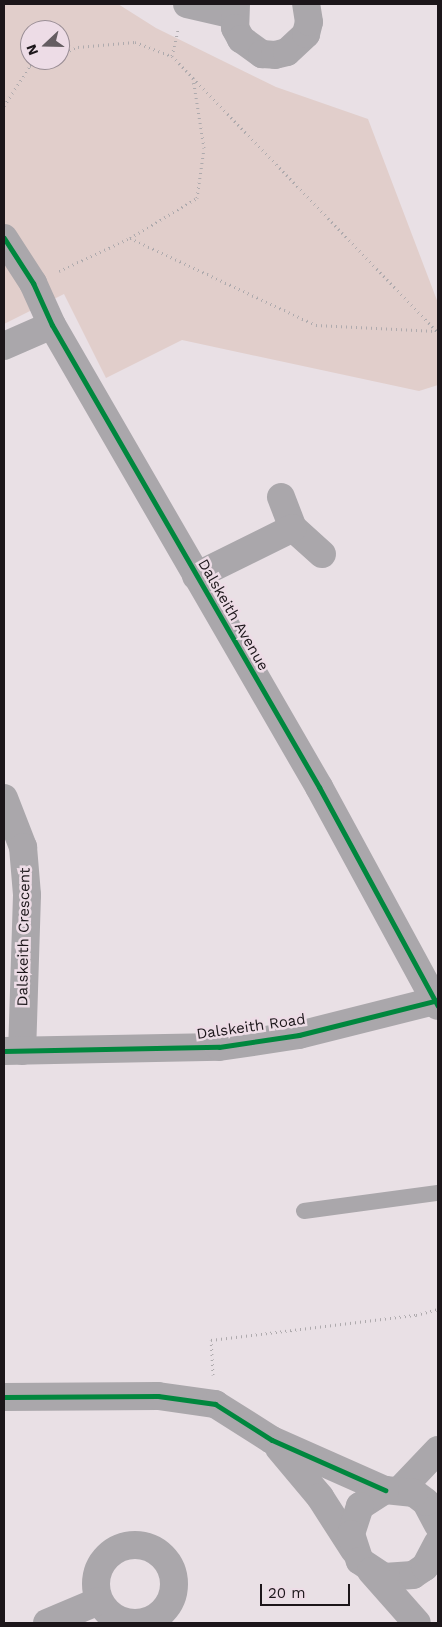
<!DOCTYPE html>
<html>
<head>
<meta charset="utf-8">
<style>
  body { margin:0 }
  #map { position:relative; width:442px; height:1627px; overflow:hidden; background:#e9e0e5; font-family:"Work Sans",sans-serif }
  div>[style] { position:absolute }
  .green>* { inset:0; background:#e1cecb }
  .path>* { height:3px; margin-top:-1.5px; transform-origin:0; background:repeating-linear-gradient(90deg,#aeaaad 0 1px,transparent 0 5px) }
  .service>* { height:16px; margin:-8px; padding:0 8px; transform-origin:8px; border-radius:8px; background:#aaa7ab }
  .minor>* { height:28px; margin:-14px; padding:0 14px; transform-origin:14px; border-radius:14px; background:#aaa7ab }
  .minor>.ring { margin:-14px; padding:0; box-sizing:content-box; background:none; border:28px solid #aaa7ab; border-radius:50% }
  .tertiary>* { height:28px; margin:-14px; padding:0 14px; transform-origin:14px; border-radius:14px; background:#aaa7ab }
  .cycleway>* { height:5px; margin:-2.5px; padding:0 2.5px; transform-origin:2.5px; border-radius:2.5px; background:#00873e }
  span { translate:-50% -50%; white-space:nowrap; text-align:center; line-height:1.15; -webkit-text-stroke:5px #eddce6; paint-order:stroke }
  .street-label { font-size:15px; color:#1c161a }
  .frame { position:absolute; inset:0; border:5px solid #1c161a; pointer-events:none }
  .north { position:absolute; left:20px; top:20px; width:50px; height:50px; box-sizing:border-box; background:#eddce6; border:1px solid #998d94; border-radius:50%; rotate:249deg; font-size:14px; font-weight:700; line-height:20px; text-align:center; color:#1c161a }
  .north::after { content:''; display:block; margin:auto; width:18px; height:22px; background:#645d61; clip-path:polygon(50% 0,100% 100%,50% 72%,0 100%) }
  .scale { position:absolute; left:260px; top:1584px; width:90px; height:22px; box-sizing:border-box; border:2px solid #1c161a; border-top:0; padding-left:6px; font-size:15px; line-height:18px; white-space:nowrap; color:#1c161a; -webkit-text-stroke:4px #eddce6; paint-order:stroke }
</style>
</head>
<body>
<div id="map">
  <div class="green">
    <div style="clip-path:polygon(evenodd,4px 4px,118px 4px,156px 28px,276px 87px,368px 119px,438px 303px,438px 385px,419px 391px,182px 340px,106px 378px,64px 294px,4px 324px,4px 4px,30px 30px,60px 30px,60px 60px,30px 60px,30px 30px)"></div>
  </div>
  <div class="path">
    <div style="left:60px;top:54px;width:19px;rotate:-21deg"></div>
    <div style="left:78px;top:47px;width:57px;rotate:-5deg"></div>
    <div style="left:135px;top:42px;width:40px;rotate:21deg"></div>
    <div style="left:172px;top:56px;width:383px;rotate:46.1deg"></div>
    <div style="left:172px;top:56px;width:28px;rotate:-77deg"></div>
    <div style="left:4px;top:106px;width:48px;rotate:-57deg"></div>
    <div style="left:30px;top:66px;width:16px;rotate:-22deg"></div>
    <div style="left:130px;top:238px;width:78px;rotate:-30.8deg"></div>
    <div style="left:197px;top:198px;width:50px;rotate:-82deg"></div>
    <div style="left:204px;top:148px;width:71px;rotate:-98.9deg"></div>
    <div style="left:59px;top:271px;width:78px;rotate:-24.9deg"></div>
    <div style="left:130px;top:238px;width:205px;rotate:25.1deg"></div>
    <div style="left:316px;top:325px;width:120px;rotate:2.9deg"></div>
    <div style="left:213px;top:1375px;width:35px;rotate:-93deg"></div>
    <div style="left:211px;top:1340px;width:207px;rotate:-7deg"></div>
    <div style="left:416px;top:1315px;width:23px;rotate:-15deg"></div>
  </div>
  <div class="service">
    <div style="left:304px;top:1211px;width:135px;rotate:-7.7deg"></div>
  </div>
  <div class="minor">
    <div style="left:187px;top:4px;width:48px;rotate:13.2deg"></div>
    <div style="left:236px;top:4px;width:24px;rotate:92deg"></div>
    <div style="left:235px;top:28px;width:13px;rotate:61deg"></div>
    <div style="left:241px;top:39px;width:26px;rotate:36deg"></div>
    <div style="left:262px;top:54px;width:13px;rotate:4deg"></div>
    <div style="left:275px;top:55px;width:12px;rotate:-14deg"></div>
    <div style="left:287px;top:52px;width:26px;rotate:-43deg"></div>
    <div style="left:306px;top:34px;width:12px;rotate:-76deg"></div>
    <div style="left:309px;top:22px;width:18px;rotate:-99deg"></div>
    <div style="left:4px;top:238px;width:54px;rotate:57.2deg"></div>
    <div style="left:33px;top:283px;width:46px;rotate:65.7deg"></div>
    <div style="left:52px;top:325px;width:534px;rotate:59.98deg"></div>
    <div style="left:319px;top:787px;width:249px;rotate:61.5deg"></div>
    <div style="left:4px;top:346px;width:52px;rotate:-23.6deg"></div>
    <div style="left:281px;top:497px;width:33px;rotate:69deg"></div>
    <div style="left:293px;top:528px;width:39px;rotate:42deg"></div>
    <div style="left:196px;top:576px;width:108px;rotate:-26.3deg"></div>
    <div style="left:4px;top:798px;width:53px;rotate:68.8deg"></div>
    <div style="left:23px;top:847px;width:48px;rotate:85.2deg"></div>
    <div style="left:27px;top:895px;width:156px;rotate:91.8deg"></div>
    <div style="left:4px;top:1051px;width:215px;rotate:-1.1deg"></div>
    <div style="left:219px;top:1047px;width:81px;rotate:-8.5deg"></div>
    <div style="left:299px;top:1035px;width:143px;rotate:-14.1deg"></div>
    <div style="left:400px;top:1490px;width:55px;rotate:-46.5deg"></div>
    <div class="ring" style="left:96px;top:1545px;width:50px;height:50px"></div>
    <div style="left:47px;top:1623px;width:56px;rotate:-22.9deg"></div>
  </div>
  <div class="tertiary">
    <div style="left:4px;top:1397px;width:154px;rotate:-0.4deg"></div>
    <div style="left:158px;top:1396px;width:58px;rotate:8deg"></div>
    <div style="left:215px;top:1404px;width:67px;rotate:32.3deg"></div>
    <div style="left:272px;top:1440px;width:124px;rotate:23.9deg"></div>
    <div style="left:279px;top:1448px;width:64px;rotate:50.1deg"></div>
    <div style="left:320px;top:1497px;width:63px;rotate:57.3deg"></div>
    <div style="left:438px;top:1525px;width:26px;rotate:-118deg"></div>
    <div style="left:426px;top:1502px;width:15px;rotate:-143deg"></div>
    <div style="left:414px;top:1493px;width:29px;rotate:-174deg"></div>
    <div style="left:385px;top:1490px;width:30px;rotate:147deg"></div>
    <div style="left:360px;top:1506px;width:29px;rotate:108deg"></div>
    <div style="left:351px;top:1534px;width:28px;rotate:72deg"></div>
    <div style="left:360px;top:1561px;width:29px;rotate:34deg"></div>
    <div style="left:384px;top:1577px;width:29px;rotate:-4deg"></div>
    <div style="left:413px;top:1575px;width:14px;rotate:-34deg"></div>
    <div style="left:425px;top:1567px;width:27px;rotate:-62deg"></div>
    <div style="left:371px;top:1571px;width:69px;rotate:48.5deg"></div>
  </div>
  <div class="cycleway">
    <div style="left:4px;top:238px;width:54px;rotate:57.2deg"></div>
    <div style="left:33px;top:283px;width:46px;rotate:65.7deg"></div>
    <div style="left:52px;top:325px;width:534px;rotate:59.98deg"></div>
    <div style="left:319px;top:787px;width:249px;rotate:61.5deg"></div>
    <div style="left:4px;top:1051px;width:215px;rotate:-1.1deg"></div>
    <div style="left:219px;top:1047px;width:81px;rotate:-8.5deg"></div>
    <div style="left:299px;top:1035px;width:143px;rotate:-14.1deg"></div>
    <div style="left:4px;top:1397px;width:154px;rotate:-0.4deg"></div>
    <div style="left:158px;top:1396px;width:58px;rotate:8deg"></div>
    <div style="left:215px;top:1404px;width:67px;rotate:32.3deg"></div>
    <div style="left:272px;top:1440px;width:124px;rotate:23.9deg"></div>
  </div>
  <div class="street-label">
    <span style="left:233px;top:615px;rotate:60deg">Dalskeith Avenue</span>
    <span style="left:24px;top:937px;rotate:-89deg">Dalskeith Crescent</span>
    <span style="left:251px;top:1027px;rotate:-8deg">Dalskeith Road</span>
  </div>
  <div class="frame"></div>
  <div class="north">N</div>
  <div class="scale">20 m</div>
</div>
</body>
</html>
